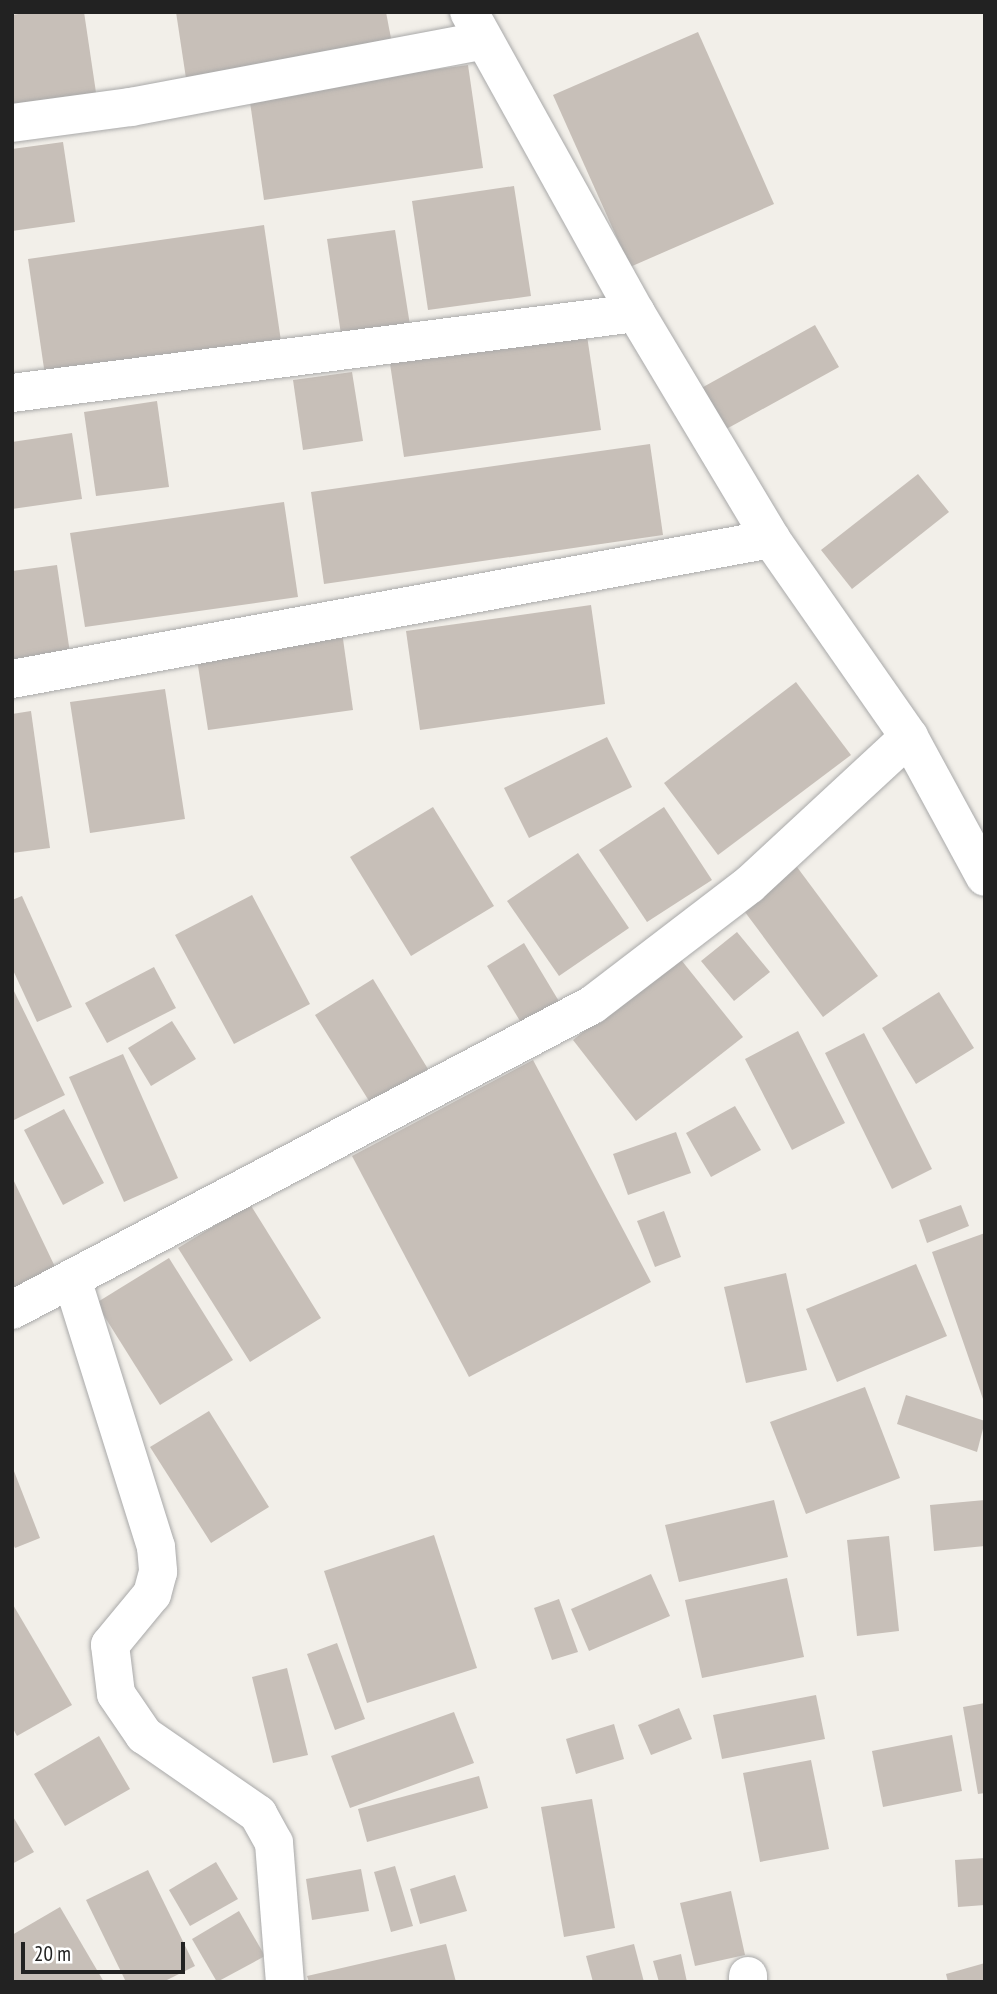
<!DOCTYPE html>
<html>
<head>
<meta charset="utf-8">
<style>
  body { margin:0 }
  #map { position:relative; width:997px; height:1994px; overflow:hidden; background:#f2efe9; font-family:"PT Sans Narrow",sans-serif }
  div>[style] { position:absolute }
  .building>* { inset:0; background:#c7bfb8 }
  .roads { filter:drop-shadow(0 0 2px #a9a9a9) drop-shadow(0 0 2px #a9a9a9) }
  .street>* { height:38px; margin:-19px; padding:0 19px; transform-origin:19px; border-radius:19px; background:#fff }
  span { translate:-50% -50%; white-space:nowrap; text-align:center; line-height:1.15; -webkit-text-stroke:7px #fff; paint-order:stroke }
  .frame { position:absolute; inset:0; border:14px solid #222; pointer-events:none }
  .scale { position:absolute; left:21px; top:1942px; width:164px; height:32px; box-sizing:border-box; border:4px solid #222; border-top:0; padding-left:9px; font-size:21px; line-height:24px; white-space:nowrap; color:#222; -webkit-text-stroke:5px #fff; paint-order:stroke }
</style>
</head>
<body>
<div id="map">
  <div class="building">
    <div style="clip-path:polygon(31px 12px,84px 12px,98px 106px,12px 117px,12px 15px)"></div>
    <div style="clip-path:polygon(176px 12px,386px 12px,393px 49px,187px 85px)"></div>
    <div style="clip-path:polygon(698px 32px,774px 204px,630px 267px,553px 95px)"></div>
    <div style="clip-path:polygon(468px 65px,483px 168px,264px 200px,249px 95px)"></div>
    <div style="clip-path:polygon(63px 142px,75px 222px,12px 231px,12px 149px)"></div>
    <div style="clip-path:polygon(514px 186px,531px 296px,428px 310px,412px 201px)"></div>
    <div style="clip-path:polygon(264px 225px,282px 348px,46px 382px,28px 259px)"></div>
    <div style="clip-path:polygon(395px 230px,412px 338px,343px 348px,327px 239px)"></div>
    <div style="clip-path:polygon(815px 325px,839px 367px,710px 438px,687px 396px)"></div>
    <div style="clip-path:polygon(586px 329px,601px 430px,404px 457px,389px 357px)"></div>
    <div style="clip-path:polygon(352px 372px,363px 441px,303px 450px,293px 380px)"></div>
    <div style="clip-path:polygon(157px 401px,169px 487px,96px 496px,84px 412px)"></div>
    <div style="clip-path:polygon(72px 433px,82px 499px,12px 509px,12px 442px)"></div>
    <div style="clip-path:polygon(650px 444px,663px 535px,324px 584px,311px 492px)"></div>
    <div style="clip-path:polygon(918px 474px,949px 512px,852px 589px,821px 550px)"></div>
    <div style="clip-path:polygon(284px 502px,298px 597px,85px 627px,70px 533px)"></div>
    <div style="clip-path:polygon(57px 565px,70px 653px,12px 661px,12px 571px)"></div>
    <div style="clip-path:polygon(591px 605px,605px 704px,420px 730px,406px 631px)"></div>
    <div style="clip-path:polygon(342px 632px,353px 710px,208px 730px,196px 653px)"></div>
    <div style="clip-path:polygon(796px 682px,851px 755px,718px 855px,664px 783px)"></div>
    <div style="clip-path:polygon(165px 689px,185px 819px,90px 833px,70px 702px)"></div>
    <div style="clip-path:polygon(31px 711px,50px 848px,12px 853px,12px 714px)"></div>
    <div style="clip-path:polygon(607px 737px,632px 787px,529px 838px,504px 788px)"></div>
    <div style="clip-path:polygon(433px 807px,494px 906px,411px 956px,350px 857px)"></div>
    <div style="clip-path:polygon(664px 807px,712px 880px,647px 922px,599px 850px)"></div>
    <div style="clip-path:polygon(578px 853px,629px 928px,559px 976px,507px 901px)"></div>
    <div style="clip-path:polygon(797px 867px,878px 976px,823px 1017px,742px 908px)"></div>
    <div style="clip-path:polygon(252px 895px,310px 1004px,234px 1044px,175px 935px)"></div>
    <div style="clip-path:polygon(22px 896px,72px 1007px,37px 1022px,12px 968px,12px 900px)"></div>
    <div style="clip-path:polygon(737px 932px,770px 972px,734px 1001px,701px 961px)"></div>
    <div style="clip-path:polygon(524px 943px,563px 1008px,526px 1031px,487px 966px)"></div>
    <div style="clip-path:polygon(678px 956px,743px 1037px,636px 1121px,573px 1040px)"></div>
    <div style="clip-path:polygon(154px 967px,176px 1008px,107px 1043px,85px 1003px)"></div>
    <div style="clip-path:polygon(373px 979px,428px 1069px,371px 1104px,315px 1015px)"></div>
    <div style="clip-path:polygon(12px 987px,65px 1095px,12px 1121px)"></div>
    <div style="clip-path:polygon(939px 992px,974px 1048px,916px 1084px,882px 1028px)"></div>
    <div style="clip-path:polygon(172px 1021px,196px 1059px,151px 1086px,128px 1048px)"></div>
    <div style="clip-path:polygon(798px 1031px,845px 1123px,792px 1150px,745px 1059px)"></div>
    <div style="clip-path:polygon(864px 1033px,932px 1169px,892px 1189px,825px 1053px)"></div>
    <div style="clip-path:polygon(123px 1054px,178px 1178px,124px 1202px,69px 1077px)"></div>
    <div style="clip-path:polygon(533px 1060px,651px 1282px,469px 1377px,352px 1156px)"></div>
    <div style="clip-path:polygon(735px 1106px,761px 1150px,711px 1177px,686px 1133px)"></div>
    <div style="clip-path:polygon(64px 1109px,104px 1183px,63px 1205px,24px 1130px)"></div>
    <div style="clip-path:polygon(676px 1132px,691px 1173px,628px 1195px,613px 1154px)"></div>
    <div style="clip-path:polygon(12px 1177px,58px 1273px,12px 1294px)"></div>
    <div style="clip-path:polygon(250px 1204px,321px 1318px,250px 1362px,178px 1248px)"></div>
    <div style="clip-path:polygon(961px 1205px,969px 1226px,927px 1243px,919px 1220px)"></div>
    <div style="clip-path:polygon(664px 1211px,681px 1257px,655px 1267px,637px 1221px)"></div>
    <div style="clip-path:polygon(985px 1233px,985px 1402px,984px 1402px,932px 1252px)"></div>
    <div style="clip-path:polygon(169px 1258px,233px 1360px,160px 1405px,96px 1303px)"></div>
    <div style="clip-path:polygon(916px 1264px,947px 1336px,837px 1382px,806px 1309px)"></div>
    <div style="clip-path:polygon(786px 1273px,807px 1370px,746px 1383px,724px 1287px)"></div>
    <div style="clip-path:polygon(865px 1387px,900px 1478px,806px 1514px,770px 1422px)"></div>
    <div style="clip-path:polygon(906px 1395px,985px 1421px,977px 1452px,897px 1424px)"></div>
    <div style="clip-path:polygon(209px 1411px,269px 1507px,211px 1543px,150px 1447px)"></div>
    <div style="clip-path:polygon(12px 1466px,40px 1538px,15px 1548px,12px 1542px)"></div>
    <div style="clip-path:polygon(774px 1500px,788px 1557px,679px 1582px,665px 1525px)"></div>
    <div style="clip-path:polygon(985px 1500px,985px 1546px,934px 1551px,930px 1505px)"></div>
    <div style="clip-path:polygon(434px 1535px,477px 1668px,367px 1703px,324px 1571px)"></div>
    <div style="clip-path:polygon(889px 1536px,899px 1631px,857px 1636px,847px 1540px)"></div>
    <div style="clip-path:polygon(651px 1574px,670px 1616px,589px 1651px,571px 1609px)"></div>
    <div style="clip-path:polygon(787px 1578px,804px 1657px,702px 1678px,685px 1600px)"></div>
    <div style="clip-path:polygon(559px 1599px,578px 1652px,552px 1660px,534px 1608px)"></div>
    <div style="clip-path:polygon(12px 1603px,72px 1705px,17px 1736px,12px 1727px)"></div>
    <div style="clip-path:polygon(337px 1643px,365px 1719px,335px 1730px,307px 1654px)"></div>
    <div style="clip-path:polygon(287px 1668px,308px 1755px,273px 1763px,252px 1677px)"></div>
    <div style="clip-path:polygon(816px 1695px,825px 1739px,722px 1759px,713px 1715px)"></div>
    <div style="clip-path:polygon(985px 1703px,985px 1793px,978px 1794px,963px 1707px)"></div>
    <div style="clip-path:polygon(679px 1708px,692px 1739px,651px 1755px,638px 1725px)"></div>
    <div style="clip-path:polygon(454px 1712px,474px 1763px,350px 1808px,331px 1756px)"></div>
    <div style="clip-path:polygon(614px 1724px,624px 1759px,576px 1774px,566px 1739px)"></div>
    <div style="clip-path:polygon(952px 1735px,962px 1791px,883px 1807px,872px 1751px)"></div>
    <div style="clip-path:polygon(99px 1736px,130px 1789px,65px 1826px,34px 1774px)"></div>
    <div style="clip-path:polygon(811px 1760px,829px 1849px,760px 1862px,743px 1773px)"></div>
    <div style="clip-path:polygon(479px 1776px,488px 1808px,367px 1842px,358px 1809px)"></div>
    <div style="clip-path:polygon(592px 1799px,615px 1928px,564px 1937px,541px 1807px)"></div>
    <div style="clip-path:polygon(12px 1815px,34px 1852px,12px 1864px)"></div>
    <div style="clip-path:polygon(985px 1858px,985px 1905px,958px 1907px,955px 1860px)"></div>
    <div style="clip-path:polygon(216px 1862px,238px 1899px,190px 1926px,169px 1890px)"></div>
    <div style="clip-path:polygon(395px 1866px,413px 1926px,391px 1932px,374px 1872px)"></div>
    <div style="clip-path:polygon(361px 1869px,369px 1911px,312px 1920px,306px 1879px)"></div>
    <div style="clip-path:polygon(148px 1870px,195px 1966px,163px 1982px,126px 1982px,86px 1900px)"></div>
    <div style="clip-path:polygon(455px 1875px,467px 1911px,420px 1924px,410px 1889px)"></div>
    <div style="clip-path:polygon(731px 1891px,745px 1955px,695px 1966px,680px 1903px)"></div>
    <div style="clip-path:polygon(60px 1907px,104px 1982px,12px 1982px,12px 1935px)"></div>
    <div style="clip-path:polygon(239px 1911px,265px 1956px,217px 1982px,192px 1939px)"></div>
    <div style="clip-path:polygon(446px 1944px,456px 1982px,309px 1982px,307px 1976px)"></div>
    <div style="clip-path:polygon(634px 1944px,644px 1982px,593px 1982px,586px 1956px)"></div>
    <div style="clip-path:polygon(681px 1954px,687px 1982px,659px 1982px,653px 1961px)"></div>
    <div style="clip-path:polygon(985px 1963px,985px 1982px,948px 1982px,946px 1974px)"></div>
  </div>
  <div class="roads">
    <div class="street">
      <div style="left:469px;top:12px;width:344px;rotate:61deg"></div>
      <div style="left:636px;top:313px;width:263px;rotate:59.1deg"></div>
      <div style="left:771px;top:539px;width:241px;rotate:55.1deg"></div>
      <div style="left:909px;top:737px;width:159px;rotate:61.5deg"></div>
      <div style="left:12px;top:123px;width:120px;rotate:-7.7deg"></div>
      <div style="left:131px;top:107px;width:359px;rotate:-10.7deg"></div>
      <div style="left:12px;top:393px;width:629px;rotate:-7.31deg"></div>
      <div style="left:12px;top:679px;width:772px;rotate:-10.45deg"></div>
      <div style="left:72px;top:1279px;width:281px;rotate:72.6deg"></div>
      <div style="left:156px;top:1547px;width:25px;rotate:85deg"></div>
      <div style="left:158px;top:1572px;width:23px;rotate:105deg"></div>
      <div style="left:152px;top:1594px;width:66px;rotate:129.5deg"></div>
      <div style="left:110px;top:1645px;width:49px;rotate:83deg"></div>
      <div style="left:116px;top:1694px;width:50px;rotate:55.7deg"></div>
      <div style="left:144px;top:1735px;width:139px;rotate:34.7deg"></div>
      <div style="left:258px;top:1814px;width:33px;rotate:61deg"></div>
      <div style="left:274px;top:1843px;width:139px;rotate:85.5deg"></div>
      <div style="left:12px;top:1310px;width:655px;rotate:-27.74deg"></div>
      <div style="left:592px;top:1005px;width:198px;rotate:-37.4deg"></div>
      <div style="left:749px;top:885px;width:218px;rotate:-42.8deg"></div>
      <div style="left:748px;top:1976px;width:6px;rotate:90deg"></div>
    </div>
  </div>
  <div class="frame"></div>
  <div class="scale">20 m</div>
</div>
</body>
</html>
